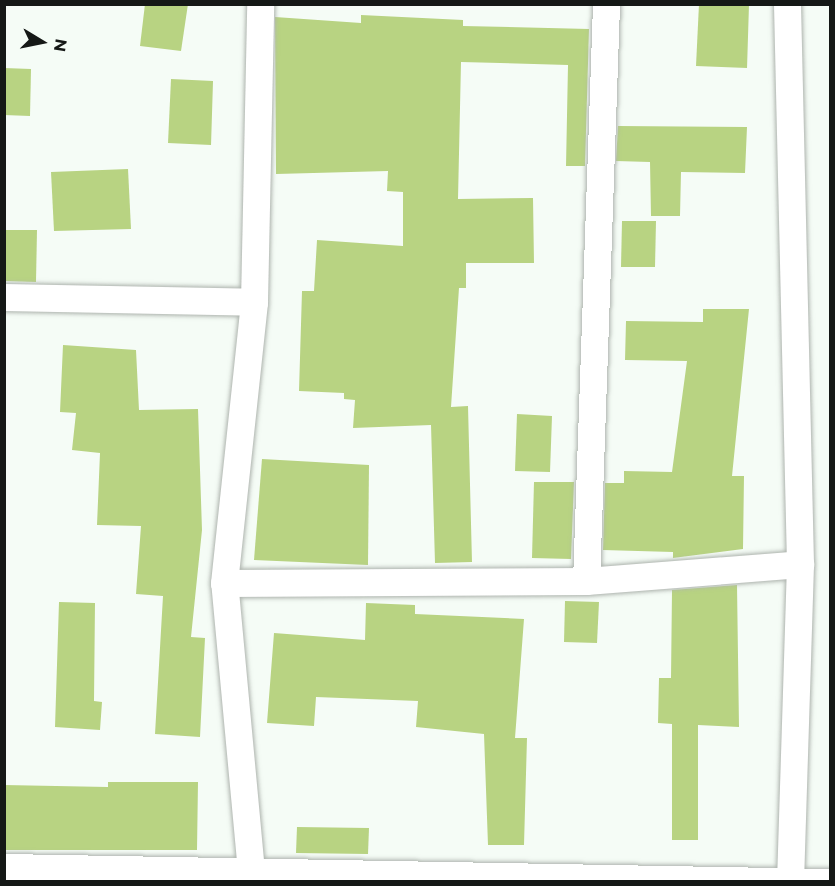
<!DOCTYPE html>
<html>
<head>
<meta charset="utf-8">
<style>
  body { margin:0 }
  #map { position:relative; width:835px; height:886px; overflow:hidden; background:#f5fcf6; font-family:Montserrat,sans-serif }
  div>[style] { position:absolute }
  .building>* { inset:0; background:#b8d382 }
  .roads { filter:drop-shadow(0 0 2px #aeb4ae) drop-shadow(0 0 2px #aeb4ae) }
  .minor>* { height:27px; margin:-13.5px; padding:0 13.5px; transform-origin:13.5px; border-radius:13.5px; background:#fff }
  span { translate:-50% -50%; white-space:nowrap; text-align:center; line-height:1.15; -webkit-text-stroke:4.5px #f5fcf6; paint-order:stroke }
  .frame { position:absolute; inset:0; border:6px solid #151816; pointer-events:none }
  .north { position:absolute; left:12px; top:12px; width:60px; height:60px; -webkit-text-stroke:4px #f5fcf6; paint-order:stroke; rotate:100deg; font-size:16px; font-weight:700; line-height:24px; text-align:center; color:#151816 }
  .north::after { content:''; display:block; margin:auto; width:21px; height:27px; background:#151816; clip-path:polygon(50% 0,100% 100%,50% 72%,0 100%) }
</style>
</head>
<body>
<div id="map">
  <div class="building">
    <div style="clip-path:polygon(145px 4px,188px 4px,181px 51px,140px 46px)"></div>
    <div style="clip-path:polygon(699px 4px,749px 4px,747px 68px,696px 66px)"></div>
    <div style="clip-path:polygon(361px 15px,463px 20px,463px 26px,589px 29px,585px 166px,566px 166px,568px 65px,461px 62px,458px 199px,533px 198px,534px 263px,466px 263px,466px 288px,459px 288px,451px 407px,468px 406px,472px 562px,435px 563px,431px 425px,353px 428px,355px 400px,344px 399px,344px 393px,299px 391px,302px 291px,314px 291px,317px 240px,403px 246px,403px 192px,387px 191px,388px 171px,276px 174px,275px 17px,361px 23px)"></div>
    <div style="clip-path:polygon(4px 68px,31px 69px,30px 116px,4px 115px)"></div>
    <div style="clip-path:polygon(171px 79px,213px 81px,211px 145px,168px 143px)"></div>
    <div style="clip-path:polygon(618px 126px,747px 127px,745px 173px,681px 172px,680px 216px,651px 216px,650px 162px,616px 161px)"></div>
    <div style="clip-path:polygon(128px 169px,131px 229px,54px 231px,51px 172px)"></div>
    <div style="clip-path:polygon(622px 221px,656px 221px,655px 267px,621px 267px)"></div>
    <div style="clip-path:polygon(4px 230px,37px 230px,36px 282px,4px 281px)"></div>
    <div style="clip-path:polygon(703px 309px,749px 309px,732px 476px,744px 476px,743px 549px,673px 558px,673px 552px,603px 550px,605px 483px,624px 483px,624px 471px,672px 472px,687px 361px,625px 360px,626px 321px,703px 322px)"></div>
    <div style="clip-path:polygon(63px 345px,136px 350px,139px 410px,198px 409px,202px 530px,191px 637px,205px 638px,200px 737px,155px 734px,163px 596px,136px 594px,141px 526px,97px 525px,100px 453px,72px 450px,76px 413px,60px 412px)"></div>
    <div style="clip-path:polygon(517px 414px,552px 416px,550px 472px,515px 471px)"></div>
    <div style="clip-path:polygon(262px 459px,369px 465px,368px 565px,254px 560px)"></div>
    <div style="clip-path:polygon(534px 482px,574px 482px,571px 559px,532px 558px)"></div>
    <div style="clip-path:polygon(737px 585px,739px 727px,698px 725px,698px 840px,672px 840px,672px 724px,658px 723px,659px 678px,671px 678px,672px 590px)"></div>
    <div style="clip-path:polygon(565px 601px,599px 602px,597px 643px,564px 642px)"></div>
    <div style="clip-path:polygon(59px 602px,95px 603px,94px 701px,102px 702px,100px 730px,55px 727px)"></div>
    <div style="clip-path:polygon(366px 603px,415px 605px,415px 614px,524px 619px,515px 738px,527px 738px,524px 845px,488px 845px,484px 734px,416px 727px,418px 701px,316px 697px,314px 726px,267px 723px,274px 633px,365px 640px)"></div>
    <div style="clip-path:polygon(108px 782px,198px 782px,197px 850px,4px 850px,4px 785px,108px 787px)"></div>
    <div style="clip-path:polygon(297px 827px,369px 828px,368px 854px,296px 853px)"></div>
  </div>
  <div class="roads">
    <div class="minor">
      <div style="left:787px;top:4px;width:560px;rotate:88.67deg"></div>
      <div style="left:800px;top:564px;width:313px;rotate:91.8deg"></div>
      <div style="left:4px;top:297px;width:250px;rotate:1.1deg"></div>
      <div style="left:586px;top:581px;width:577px;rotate:-88.01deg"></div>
      <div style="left:224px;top:583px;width:362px;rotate:-0.3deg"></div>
      <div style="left:586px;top:581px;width:215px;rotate:-4.5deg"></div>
      <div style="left:4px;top:867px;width:826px;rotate:1.04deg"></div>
      <div style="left:252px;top:882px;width:300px;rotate:-95.3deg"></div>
      <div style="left:224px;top:583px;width:283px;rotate:-83.9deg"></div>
      <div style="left:254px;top:302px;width:298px;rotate:-88.8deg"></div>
    </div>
  </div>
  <div class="frame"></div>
  <div class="north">N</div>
</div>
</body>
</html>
